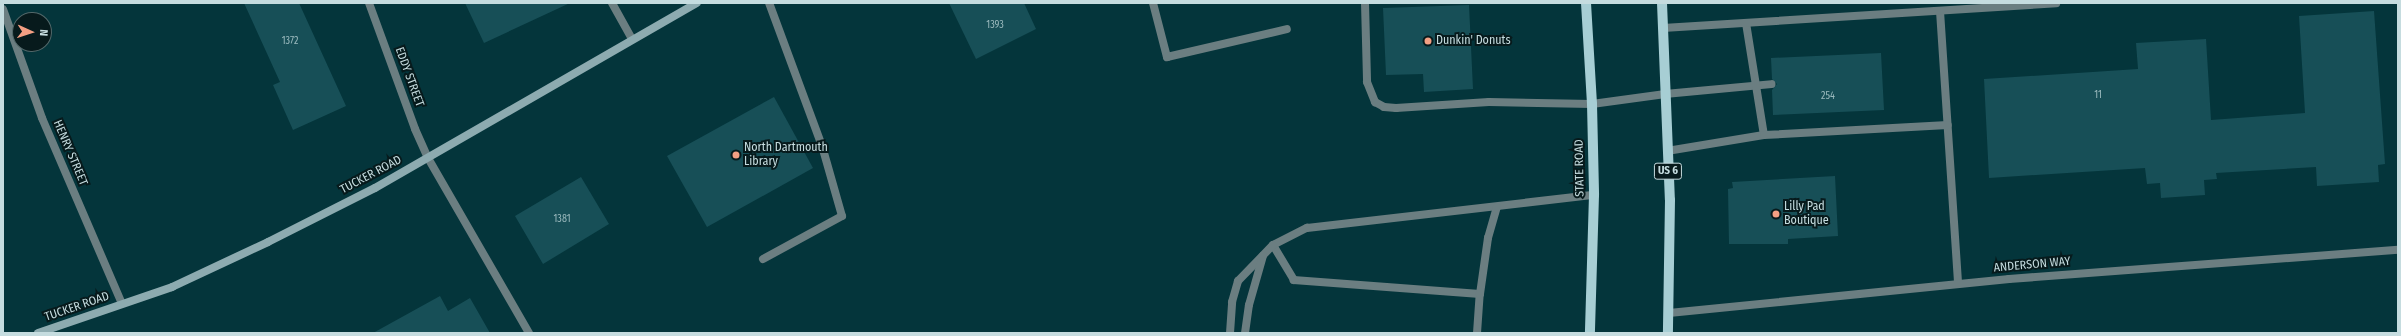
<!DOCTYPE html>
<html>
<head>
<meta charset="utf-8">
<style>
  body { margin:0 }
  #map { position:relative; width:2401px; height:336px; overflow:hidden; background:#04353b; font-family:"Fira Sans Condensed",sans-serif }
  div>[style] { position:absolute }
  .building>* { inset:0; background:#174f57 }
  .lane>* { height:8px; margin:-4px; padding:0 4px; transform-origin:4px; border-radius:4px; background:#6b7e81 }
  .street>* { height:8px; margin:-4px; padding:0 4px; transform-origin:4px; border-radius:4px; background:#6b7e81 }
  .secondary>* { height:8px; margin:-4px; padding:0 4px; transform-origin:4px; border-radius:4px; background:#8dabb0 }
  .primary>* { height:10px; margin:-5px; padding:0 5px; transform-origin:5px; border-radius:5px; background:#a7ced4 }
  .dots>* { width:11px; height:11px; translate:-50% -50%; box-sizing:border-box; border:2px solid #071a1c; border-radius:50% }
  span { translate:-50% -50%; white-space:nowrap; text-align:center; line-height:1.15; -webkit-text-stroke:4px #071a1c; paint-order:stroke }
  .number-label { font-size:10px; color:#9ab9bd }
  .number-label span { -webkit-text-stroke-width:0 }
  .shield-label span { padding:1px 3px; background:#071a1c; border:1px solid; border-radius:3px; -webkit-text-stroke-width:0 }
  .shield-label { font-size:11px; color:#c5dcdf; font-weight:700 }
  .poi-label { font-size:12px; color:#c5dcdf }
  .left { translate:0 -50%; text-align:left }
  .street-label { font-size:12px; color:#c5dcdf }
  .frame { position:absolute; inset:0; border:4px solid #c5dcdf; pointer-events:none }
  .north { position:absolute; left:12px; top:12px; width:40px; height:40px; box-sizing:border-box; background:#071a1c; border:1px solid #53686a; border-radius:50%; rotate:93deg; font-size:11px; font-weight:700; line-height:16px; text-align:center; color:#c5dcdf }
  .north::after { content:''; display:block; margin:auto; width:14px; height:18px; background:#f39f83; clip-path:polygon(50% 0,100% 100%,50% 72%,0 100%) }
</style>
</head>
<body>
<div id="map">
  <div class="building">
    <div style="clip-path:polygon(244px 3px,299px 3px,346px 106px,293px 130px,273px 85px,280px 82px)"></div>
    <div style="clip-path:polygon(465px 3px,570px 3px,484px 43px)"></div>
    <div style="clip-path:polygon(949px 3px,1024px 3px,1036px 29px,976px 59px)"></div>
    <div style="clip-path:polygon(1469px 5px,1473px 89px,1424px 92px,1423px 74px,1386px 75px,1383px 8px)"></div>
    <div style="clip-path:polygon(2374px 11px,2385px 164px,2378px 165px,2379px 182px,2317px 186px,2316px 167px,2216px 173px,2217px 179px,2204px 180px,2205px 195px,2161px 198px,2160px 183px,2147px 184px,2145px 168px,1989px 178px,1984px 79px,2138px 69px,2136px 43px,2206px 39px,2211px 120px,2305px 113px,2299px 16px)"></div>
    <div style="clip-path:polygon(1881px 53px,1884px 110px,1773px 115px,1772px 90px,1777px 84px,1772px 79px,1771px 58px)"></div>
    <div style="clip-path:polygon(774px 97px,813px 168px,707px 227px,667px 156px)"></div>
    <div style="clip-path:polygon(1835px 176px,1838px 236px,1788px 239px,1788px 244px,1729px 244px,1728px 189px,1733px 188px,1732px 182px)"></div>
    <div style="clip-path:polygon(581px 177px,609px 224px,543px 264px,515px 216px)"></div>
    <div style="clip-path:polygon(440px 296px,448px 311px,470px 298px,490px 333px,373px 333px)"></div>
  </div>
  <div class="lane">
    <div style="left:612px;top:3px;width:41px;rotate:60.9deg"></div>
    <div style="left:1153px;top:3px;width:56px;rotate:75.5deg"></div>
    <div style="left:1167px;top:57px;width:123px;rotate:-13.1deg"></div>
    <div style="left:1365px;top:3px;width:79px;rotate:88.5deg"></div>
    <div style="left:1367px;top:82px;width:22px;rotate:68deg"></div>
    <div style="left:1375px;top:102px;width:10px;rotate:29deg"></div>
    <div style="left:1384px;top:107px;width:12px;rotate:5deg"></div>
    <div style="left:1396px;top:108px;width:93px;rotate:-3.7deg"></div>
    <div style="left:1489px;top:102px;width:103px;rotate:1.1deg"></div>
    <div style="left:1592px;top:104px;width:74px;rotate:-7.8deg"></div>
    <div style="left:1665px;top:94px;width:107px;rotate:-5.3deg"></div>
    <div style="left:1940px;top:11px;width:273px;rotate:86.2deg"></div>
    <div style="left:1746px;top:23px;width:113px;rotate:80.9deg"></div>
    <div style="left:1663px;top:28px;width:394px;rotate:-3.6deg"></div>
    <div style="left:1667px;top:151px;width:98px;rotate:-9.4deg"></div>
    <div style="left:1764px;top:135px;width:184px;rotate:-3.1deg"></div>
    <div style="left:428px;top:158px;width:202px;rotate:60deg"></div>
    <div style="left:763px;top:259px;width:90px;rotate:-28.6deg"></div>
    <div style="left:842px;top:216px;width:73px;rotate:-105.9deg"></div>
    <div style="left:822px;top:146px;width:153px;rotate:-110.3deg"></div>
    <div style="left:1480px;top:294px;width:187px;rotate:-175.7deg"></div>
    <div style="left:1294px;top:280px;width:41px;rotate:-121deg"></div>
    <div style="left:1273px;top:245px;width:38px;rotate:-27deg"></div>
    <div style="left:1307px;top:228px;width:289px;rotate:-6.6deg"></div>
    <div style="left:1230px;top:333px;width:31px;rotate:-86deg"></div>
    <div style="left:1232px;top:302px;width:22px;rotate:-74deg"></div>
    <div style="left:1238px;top:281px;width:50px;rotate:-45.8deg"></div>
    <div style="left:1245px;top:333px;width:28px;rotate:-82deg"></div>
    <div style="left:1249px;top:305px;width:51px;rotate:-74.1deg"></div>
    <div style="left:1477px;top:333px;width:39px;rotate:-86deg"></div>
    <div style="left:1480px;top:294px;width:57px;rotate:-81.9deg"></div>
    <div style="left:1488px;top:238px;width:32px;rotate:-74deg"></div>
  </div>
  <div class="street">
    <div style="left:369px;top:3px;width:134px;rotate:69.9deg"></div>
    <div style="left:415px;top:129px;width:32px;rotate:66deg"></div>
    <div style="left:3px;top:9px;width:116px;rotate:70.3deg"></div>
    <div style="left:42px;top:118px;width:202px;rotate:66.7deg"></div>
    <div style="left:1669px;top:313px;width:342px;rotate:-5.7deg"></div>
    <div style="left:2009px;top:279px;width:390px;rotate:-4.3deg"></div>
  </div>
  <div class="secondary">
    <div style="left:38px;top:333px;width:142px;rotate:-18.9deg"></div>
    <div style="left:172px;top:287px;width:106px;rotate:-25.1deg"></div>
    <div style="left:268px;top:242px;width:120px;rotate:-26.8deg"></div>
    <div style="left:375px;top:188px;width:371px;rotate:-29.9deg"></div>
  </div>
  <div class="primary">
    <div style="left:1586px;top:3px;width:101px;rotate:86.6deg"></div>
    <div style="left:1592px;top:104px;width:91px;rotate:88.7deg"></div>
    <div style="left:1594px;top:195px;width:138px;rotate:91.7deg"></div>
    <div style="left:1662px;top:3px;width:197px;rotate:87.7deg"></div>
    <div style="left:1670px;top:200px;width:133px;rotate:90.9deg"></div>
  </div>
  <div class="dots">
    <div style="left:1428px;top:41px;background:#f39f83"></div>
    <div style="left:736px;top:155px;background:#f39f83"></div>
    <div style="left:1776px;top:214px;background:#f39f83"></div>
  </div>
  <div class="number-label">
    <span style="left:995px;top:26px">1393</span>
    <span style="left:290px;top:42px">1372</span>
    <span style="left:2098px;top:96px">11</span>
    <span style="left:1828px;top:97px">254</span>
    <span style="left:562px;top:220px">1381</span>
  </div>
  <div class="shield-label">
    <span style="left:1668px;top:171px">US 6</span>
  </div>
  <div class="poi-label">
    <span class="left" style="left:1436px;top:41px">Dunkin' Donuts</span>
    <span class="left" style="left:744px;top:155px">North Dartmouth<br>Library</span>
    <span class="left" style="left:1784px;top:214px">Lilly Pad<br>Boutique</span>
  </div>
  <div class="street-label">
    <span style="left:409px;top:77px;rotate:70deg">EDDY STREET</span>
    <span style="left:70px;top:153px;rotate:67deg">HENRY STREET</span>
    <span style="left:1580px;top:168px;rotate:-91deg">STATE ROAD</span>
    <span style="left:371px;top:175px;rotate:-28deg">TUCKER ROAD</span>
    <span style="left:2032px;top:265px;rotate:-5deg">ANDERSON WAY</span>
    <span style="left:77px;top:307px;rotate:-19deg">TUCKER ROAD</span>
  </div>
  <div class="frame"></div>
  <div class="north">N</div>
</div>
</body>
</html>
